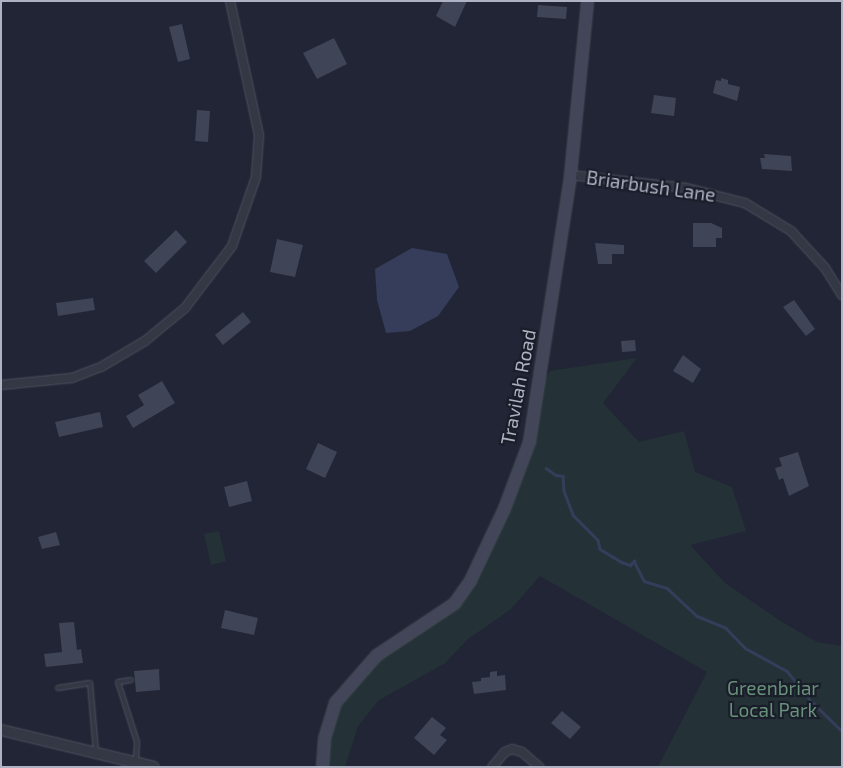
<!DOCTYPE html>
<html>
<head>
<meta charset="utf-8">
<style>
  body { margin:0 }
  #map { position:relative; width:843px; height:768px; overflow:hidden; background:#212535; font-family:"Exo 2",sans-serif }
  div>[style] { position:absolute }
  .green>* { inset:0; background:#243237 }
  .water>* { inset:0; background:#353d5b }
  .stream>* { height:2.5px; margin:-1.25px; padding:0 1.25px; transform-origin:1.25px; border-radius:1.25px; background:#353d5b }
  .building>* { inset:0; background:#3f4456 }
  .roads { filter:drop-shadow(0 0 1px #4e5260) drop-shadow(0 0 1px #4e5260) }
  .service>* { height:4px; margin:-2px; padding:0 2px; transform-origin:2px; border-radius:2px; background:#343845 }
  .minor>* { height:8px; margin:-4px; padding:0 4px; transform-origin:4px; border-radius:4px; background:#343845 }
  .tertiary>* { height:10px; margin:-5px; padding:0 5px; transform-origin:5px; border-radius:5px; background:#343845 }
  .secondary>* { height:11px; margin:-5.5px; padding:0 5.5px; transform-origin:5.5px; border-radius:5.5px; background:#424658 }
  span { translate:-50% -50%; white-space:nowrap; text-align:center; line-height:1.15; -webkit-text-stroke:4.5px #1a1d2a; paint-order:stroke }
  .street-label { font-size:19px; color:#aeb2c2 }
  .park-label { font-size:19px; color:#689179 }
  .frame { position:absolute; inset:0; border:2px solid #aeb2c2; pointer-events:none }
</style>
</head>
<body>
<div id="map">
  <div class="green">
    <div style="clip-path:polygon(637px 358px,603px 403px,639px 442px,684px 431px,695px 472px,732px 487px,746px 531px,690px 545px,725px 583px,782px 622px,817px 642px,842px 646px,842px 767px,658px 767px,707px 672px,540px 576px,510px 610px,468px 639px,444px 664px,379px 700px,358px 726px,345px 767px,322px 767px,329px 716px,376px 655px,454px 603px,504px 508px,539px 388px,550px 371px)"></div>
    <div style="clip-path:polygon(219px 531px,226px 561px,211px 565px,204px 534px)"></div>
  </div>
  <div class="water">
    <div style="clip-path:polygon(412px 248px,447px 254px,459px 287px,438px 316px,410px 331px,386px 333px,377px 300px,375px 269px)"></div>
  </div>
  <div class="stream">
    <div style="left:546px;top:468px;width:12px;rotate:35deg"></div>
    <div style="left:556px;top:475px;width:7px;rotate:8deg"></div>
    <div style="left:563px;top:476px;width:15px;rotate:86deg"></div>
    <div style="left:564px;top:491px;width:26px;rotate:69deg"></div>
    <div style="left:573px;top:515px;width:35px;rotate:45deg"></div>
    <div style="left:598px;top:540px;width:9px;rotate:77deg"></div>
    <div style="left:600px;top:549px;width:26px;rotate:31deg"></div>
    <div style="left:622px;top:562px;width:9px;rotate:21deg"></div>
    <div style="left:630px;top:565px;width:6px;rotate:-45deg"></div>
    <div style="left:634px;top:561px;width:22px;rotate:63deg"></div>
    <div style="left:644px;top:581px;width:24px;rotate:17deg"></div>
    <div style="left:667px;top:588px;width:41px;rotate:43deg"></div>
    <div style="left:697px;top:616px;width:31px;rotate:22deg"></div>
    <div style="left:726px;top:628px;width:28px;rotate:46deg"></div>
    <div style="left:745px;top:648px;width:48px;rotate:28.7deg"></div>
    <div style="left:787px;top:671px;width:38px;rotate:51deg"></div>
    <div style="left:811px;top:701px;width:43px;rotate:44.1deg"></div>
  </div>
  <div class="building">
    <div style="clip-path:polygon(443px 1px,467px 1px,455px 27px,436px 16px)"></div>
    <div style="clip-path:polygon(538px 5px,567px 7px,566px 19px,537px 17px)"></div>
    <div style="clip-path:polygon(182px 24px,190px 59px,178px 62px,169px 27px)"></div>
    <div style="clip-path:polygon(334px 38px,347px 64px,317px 79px,303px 53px)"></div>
    <div style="clip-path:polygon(721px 78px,728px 80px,728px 84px,740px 87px,737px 101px,713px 93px,716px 80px,721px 81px)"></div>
    <div style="clip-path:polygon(654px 95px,676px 98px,674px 116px,651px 113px)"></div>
    <div style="clip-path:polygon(197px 110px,210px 111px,208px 142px,195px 141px)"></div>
    <div style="clip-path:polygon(764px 154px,791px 156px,792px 171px,762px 169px,760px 158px,765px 158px)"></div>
    <div style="clip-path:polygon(693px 223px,711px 223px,722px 228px,722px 238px,716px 238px,716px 247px,693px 247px)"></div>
    <div style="clip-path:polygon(176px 230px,187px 242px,156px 273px,144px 261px)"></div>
    <div style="clip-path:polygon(277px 239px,303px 245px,295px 277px,270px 272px)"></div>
    <div style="clip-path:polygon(595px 243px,624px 245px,624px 254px,612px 254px,612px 264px,598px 264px)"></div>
    <div style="clip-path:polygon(93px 298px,95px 310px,58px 316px,56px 303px)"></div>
    <div style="clip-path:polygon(794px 300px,815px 329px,806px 336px,783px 307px)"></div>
    <div style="clip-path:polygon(243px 312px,251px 322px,223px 345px,215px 335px)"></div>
    <div style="clip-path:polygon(635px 340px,636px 351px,622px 352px,621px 341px)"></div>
    <div style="clip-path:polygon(683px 355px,701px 369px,693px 383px,673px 371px)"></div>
    <div style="clip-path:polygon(162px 381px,175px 403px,133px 428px,126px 416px,144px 405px,138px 395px)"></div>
    <div style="clip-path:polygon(100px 412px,103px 427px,59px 437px,55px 422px)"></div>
    <div style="clip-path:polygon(318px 443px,337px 452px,325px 478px,306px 469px)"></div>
    <div style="clip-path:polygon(798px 452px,809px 486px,789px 496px,783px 478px,779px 480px,775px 468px,782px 466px,779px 458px)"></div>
    <div style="clip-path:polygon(247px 481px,252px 501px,229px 507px,224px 487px)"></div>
    <div style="clip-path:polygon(56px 532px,60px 545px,42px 549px,38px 537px)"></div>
    <div style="clip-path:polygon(225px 610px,258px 618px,254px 635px,221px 628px)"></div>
    <div style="clip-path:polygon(74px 622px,77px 650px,81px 649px,83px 663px,46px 667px,44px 654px,62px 652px,59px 623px)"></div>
    <div style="clip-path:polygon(159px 669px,160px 690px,136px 692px,134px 671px)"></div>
    <div style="clip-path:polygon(497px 671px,497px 676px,505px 675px,506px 690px,474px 694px,472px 682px,481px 681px,481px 678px,490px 677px,490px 672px)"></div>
    <div style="clip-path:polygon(562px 711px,581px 727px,570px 739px,551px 723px)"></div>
    <div style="clip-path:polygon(432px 717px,446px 728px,440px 735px,447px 740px,434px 755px,414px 738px)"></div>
  </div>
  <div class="roads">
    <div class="service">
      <div style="left:131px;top:680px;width:13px;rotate:171deg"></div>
      <div style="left:118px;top:682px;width:63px;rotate:72.4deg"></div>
      <div style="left:137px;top:742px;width:20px;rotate:93deg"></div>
      <div style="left:58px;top:688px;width:32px;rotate:-9deg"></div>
      <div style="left:90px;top:683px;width:68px;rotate:85deg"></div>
    </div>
    <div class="minor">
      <div style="left:570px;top:175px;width:117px;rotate:6.4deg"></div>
      <div style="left:686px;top:188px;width:61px;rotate:14.3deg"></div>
      <div style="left:745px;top:203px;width:54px;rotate:31.3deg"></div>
      <div style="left:791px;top:231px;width:50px;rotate:47.4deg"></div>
      <div style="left:825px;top:268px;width:32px;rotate:58deg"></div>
      <div style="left:1px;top:385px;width:71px;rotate:-5.6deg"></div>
      <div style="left:72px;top:378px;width:31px;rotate:-21deg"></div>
      <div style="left:101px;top:367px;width:51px;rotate:-30.6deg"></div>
      <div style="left:145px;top:341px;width:52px;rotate:-39.5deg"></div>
      <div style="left:185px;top:308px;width:78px;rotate:-52.8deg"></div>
      <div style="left:232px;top:246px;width:73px;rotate:-70.8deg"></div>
      <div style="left:256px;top:177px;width:42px;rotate:-85.9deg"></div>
      <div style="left:259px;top:135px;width:137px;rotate:-102.2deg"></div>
      <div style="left:492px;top:767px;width:20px;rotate:-49deg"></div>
      <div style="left:505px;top:752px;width:8px;rotate:-23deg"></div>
      <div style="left:512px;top:749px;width:10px;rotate:17deg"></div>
      <div style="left:522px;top:752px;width:23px;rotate:41deg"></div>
    </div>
    <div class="tertiary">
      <div style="left:1px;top:730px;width:157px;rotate:13.6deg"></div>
    </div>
    <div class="secondary">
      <div style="left:322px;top:767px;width:29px;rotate:-86deg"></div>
      <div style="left:324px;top:738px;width:38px;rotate:-73deg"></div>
      <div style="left:335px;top:702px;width:62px;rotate:-48.9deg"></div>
      <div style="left:376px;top:655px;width:94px;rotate:-33.7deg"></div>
      <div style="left:454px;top:603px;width:28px;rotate:-55deg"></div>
      <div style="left:470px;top:580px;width:80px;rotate:-64.7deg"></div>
      <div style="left:504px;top:508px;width:72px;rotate:-69.5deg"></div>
      <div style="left:529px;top:441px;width:269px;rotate:-81.2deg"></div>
      <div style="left:570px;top:175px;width:175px;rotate:-84.4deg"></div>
    </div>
  </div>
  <div class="street-label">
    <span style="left:651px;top:186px;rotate:8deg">Briarbush Lane</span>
    <span style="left:518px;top:387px;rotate:-79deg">Travilah Road</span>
  </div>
  <div class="park-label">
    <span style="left:773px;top:699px">Greenbriar<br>Local Park</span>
  </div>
  <div class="frame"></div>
</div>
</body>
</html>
